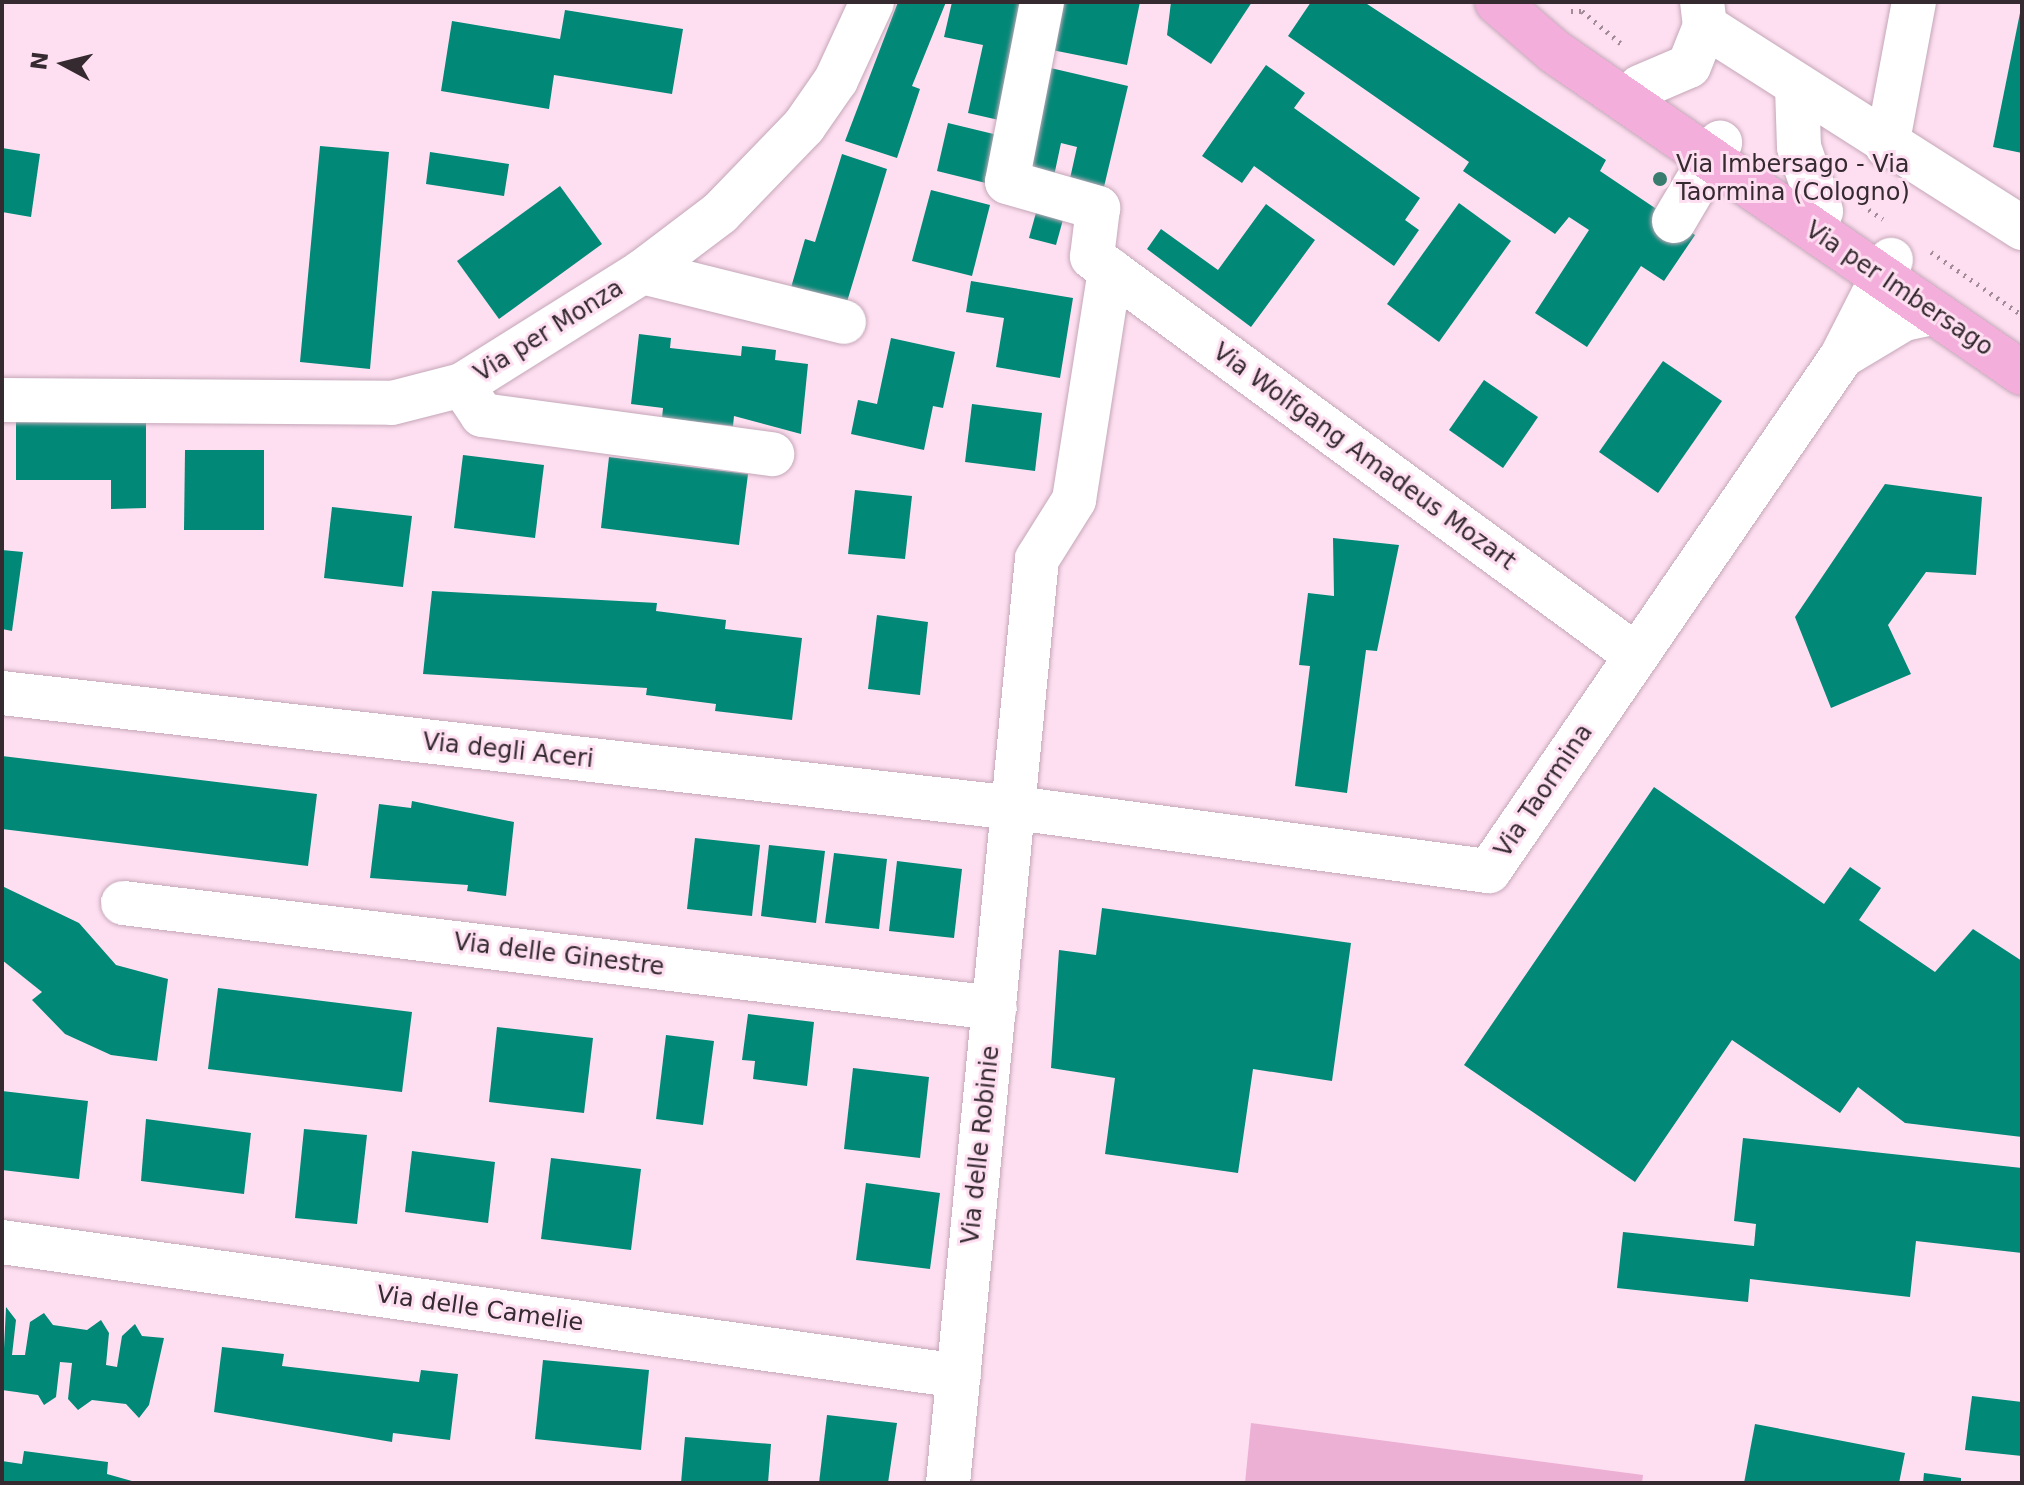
<!DOCTYPE html>
<html>
<head>
<meta charset="utf-8">
<style>
  body { margin:0 }
  #map { position:relative; width:2024px; height:1485px; overflow:hidden; background:#fedff1; font-family:"DejaVu Sans",sans-serif }
  div>[style] { position:absolute }
  .green>* { inset:0; background:#ecb0d4 }
  .building>* { inset:0; background:#028877 }
  .path>* { height:5px; margin-top:-2.5px; transform-origin:0; background:repeating-linear-gradient(90deg,#a18c98 0 2px,transparent 0 8px) }
  .roads { filter:drop-shadow(0 0 2px #c4a7b8) drop-shadow(0 0 2px #c4a7b8) }
  .minor>* { height:44px; margin:-22px; padding:0 22px; transform-origin:22px; border-radius:22px; background:#fff }
  .major>* { height:44px; margin:-22px; padding:0 22px; transform-origin:22px; border-radius:22px; background:#f4aedb }
  .dots>* { width:22px; height:22px; translate:-50% -50%; box-sizing:border-box; border:4px solid #fedff1; border-radius:50% }
  span { translate:-50% -50%; white-space:nowrap; text-align:center; line-height:1.15; -webkit-text-stroke:6px #fedff1; paint-order:stroke }
  .poi-label { font-size:24px; color:#352a30 }
  .left { translate:0 -50%; text-align:left }
  .street-label { font-size:24px; color:#352a30 }
  .frame { position:absolute; inset:0; border:4px solid #352a30; pointer-events:none }
  .north { position:absolute; left:24px; top:24px; width:80px; height:80px; -webkit-text-stroke:6px #fedff1; paint-order:stroke; rotate:277deg; font-size:22px; font-weight:700; line-height:32px; text-align:center; color:#352a30 }
  .north::after { content:''; display:block; margin:auto; width:28px; height:36px; background:#352a30; clip-path:polygon(50% 0,100% 100%,50% 72%,0 100%) }
</style>
</head>
<body>
<div id="map">
  <div class="green">
    <div style="clip-path:polygon(1251px 1423px,1643px 1475px,1642px 1483px,1245px 1483px)"></div>
  </div>
  <div class="building">
    <div style="clip-path:polygon(898px 2px,946px 2px,912px 86px,920px 89px,897px 158px,845px 141px)"></div>
    <div style="clip-path:polygon(952px 2px,1038px 2px,1012px 123px,968px 113px,983px 45px,944px 37px)"></div>
    <div style="clip-path:polygon(1056px 2px,1140px 2px,1127px 65px,1047px 49px)"></div>
    <div style="clip-path:polygon(1171px 2px,1252px 2px,1211px 64px,1167px 35px)"></div>
    <div style="clip-path:polygon(1311px 2px,1364px 2px,1606px 160px,1600px 171px,1695px 235px,1664px 281px,1641px 266px,1587px 347px,1535px 313px,1589px 230px,1569px 217px,1555px 234px,1463px 171px,1469px 162px,1288px 36px)"></div>
    <div style="clip-path:polygon(2022px 3px,2022px 153px,1993px 147px)"></div>
    <div style="clip-path:polygon(565px 10px,683px 29px,672px 94px,554px 75px,549px 109px,441px 91px,452px 21px,560px 39px)"></div>
    <div style="clip-path:polygon(1266px 65px,1305px 93px,1294px 108px,1420px 198px,1405px 220px,1419px 230px,1394px 266px,1254px 166px,1242px 183px,1202px 156px)"></div>
    <div style="clip-path:polygon(1042px 66px,1128px 86px,1103px 191px,1069px 183px,1077px 147px,1061px 143px,1054px 176px,1018px 168px)"></div>
    <div style="clip-path:polygon(948px 123px,1010px 138px,998px 186px,937px 171px)"></div>
    <div style="clip-path:polygon(320px 146px,389px 152px,370px 369px,300px 362px)"></div>
    <div style="clip-path:polygon(2px 148px,40px 154px,31px 217px,2px 212px)"></div>
    <div style="clip-path:polygon(430px 152px,509px 164px,504px 196px,426px 184px)"></div>
    <div style="clip-path:polygon(842px 154px,887px 169px,843px 315px,788px 298px,805px 239px,815px 242px)"></div>
    <div style="clip-path:polygon(560px 186px,602px 244px,499px 319px,457px 261px)"></div>
    <div style="clip-path:polygon(931px 190px,990px 205px,972px 276px,912px 261px)"></div>
    <div style="clip-path:polygon(1459px 203px,1511px 241px,1439px 342px,1387px 304px)"></div>
    <div style="clip-path:polygon(1266px 204px,1315px 240px,1251px 327px,1147px 249px,1161px 229px,1218px 270px)"></div>
    <div style="clip-path:polygon(1037px 209px,1064px 216px,1056px 245px,1029px 238px)"></div>
    <div style="clip-path:polygon(971px 281px,1073px 298px,1060px 378px,996px 367px,1004px 318px,966px 312px)"></div>
    <div style="clip-path:polygon(639px 334px,671px 338px,670px 348px,741px 356px,742px 346px,776px 350px,775px 360px,808px 364px,801px 434px,734px 416px,733px 426px,662px 418px,663px 408px,631px 404px)"></div>
    <div style="clip-path:polygon(891px 338px,955px 352px,943px 408px,933px 406px,924px 450px,851px 434px,858px 400px,877px 404px)"></div>
    <div style="clip-path:polygon(1663px 361px,1722px 401px,1658px 493px,1599px 452px)"></div>
    <div style="clip-path:polygon(1484px 380px,1538px 417px,1503px 468px,1449px 430px)"></div>
    <div style="clip-path:polygon(972px 404px,1042px 413px,1035px 471px,965px 462px)"></div>
    <div style="clip-path:polygon(146px 417px,146px 508px,111px 509px,111px 480px,16px 480px,16px 418px)"></div>
    <div style="clip-path:polygon(185px 450px,264px 450px,264px 530px,184px 530px)"></div>
    <div style="clip-path:polygon(463px 455px,544px 465px,535px 538px,454px 528px)"></div>
    <div style="clip-path:polygon(609px 457px,748px 474px,739px 545px,601px 528px)"></div>
    <div style="clip-path:polygon(1885px 484px,1982px 497px,1976px 575px,1926px 572px,1888px 625px,1911px 674px,1831px 708px,1795px 617px)"></div>
    <div style="clip-path:polygon(855px 490px,912px 496px,905px 559px,848px 554px)"></div>
    <div style="clip-path:polygon(332px 507px,412px 516px,403px 587px,324px 578px)"></div>
    <div style="clip-path:polygon(1333px 538px,1399px 545px,1377px 651px,1366px 650px,1347px 793px,1295px 786px,1310px 666px,1299px 665px,1308px 593px,1334px 596px)"></div>
    <div style="clip-path:polygon(2px 550px,23px 552px,12px 631px,2px 629px)"></div>
    <div style="clip-path:polygon(432px 591px,657px 603px,656px 611px,726px 620px,725px 629px,802px 638px,792px 720px,715px 711px,716px 704px,646px 695px,647px 688px,423px 674px)"></div>
    <div style="clip-path:polygon(877px 615px,928px 622px,920px 695px,868px 689px)"></div>
    <div style="clip-path:polygon(2px 756px,317px 794px,308px 866px,2px 829px)"></div>
    <div style="clip-path:polygon(1654px 787px,1824px 904px,1850px 867px,1881px 888px,1859px 920px,1935px 972px,1973px 929px,2022px 961px,2022px 1137px,1905px 1123px,1858px 1087px,1840px 1113px,1732px 1040px,1635px 1182px,1464px 1065px)"></div>
    <div style="clip-path:polygon(412px 801px,514px 822px,506px 896px,467px 891px,468px 885px,370px 878px,379px 804px,411px 808px)"></div>
    <div style="clip-path:polygon(695px 838px,760px 845px,752px 916px,687px 909px)"></div>
    <div style="clip-path:polygon(769px 845px,825px 851px,816px 923px,761px 916px)"></div>
    <div style="clip-path:polygon(834px 853px,887px 859px,879px 929px,825px 923px)"></div>
    <div style="clip-path:polygon(897px 861px,962px 869px,954px 938px,889px 931px)"></div>
    <div style="clip-path:polygon(2px 886px,79px 923px,116px 965px,168px 979px,157px 1061px,111px 1055px,65px 1034px,32px 1000px,42px 992px,2px 960px)"></div>
    <div style="clip-path:polygon(1102px 908px,1351px 943px,1332px 1081px,1253px 1069px,1238px 1173px,1105px 1154px,1115px 1078px,1051px 1068px,1059px 950px,1096px 955px)"></div>
    <div style="clip-path:polygon(218px 988px,412px 1012px,402px 1092px,208px 1069px)"></div>
    <div style="clip-path:polygon(748px 1014px,814px 1022px,807px 1086px,753px 1079px,755px 1061px,742px 1060px)"></div>
    <div style="clip-path:polygon(497px 1027px,593px 1038px,584px 1113px,489px 1102px)"></div>
    <div style="clip-path:polygon(666px 1035px,714px 1041px,703px 1125px,656px 1119px)"></div>
    <div style="clip-path:polygon(853px 1068px,929px 1077px,920px 1158px,844px 1149px)"></div>
    <div style="clip-path:polygon(2px 1091px,88px 1101px,79px 1179px,2px 1170px)"></div>
    <div style="clip-path:polygon(146px 1119px,251px 1133px,244px 1194px,141px 1181px)"></div>
    <div style="clip-path:polygon(304px 1129px,367px 1135px,357px 1224px,295px 1218px)"></div>
    <div style="clip-path:polygon(1743px 1138px,2022px 1168px,2022px 1253px,1916px 1241px,1910px 1297px,1750px 1279px,1748px 1302px,1617px 1288px,1623px 1232px,1754px 1246px,1756px 1224px,1734px 1221px)"></div>
    <div style="clip-path:polygon(412px 1151px,495px 1162px,488px 1223px,405px 1212px)"></div>
    <div style="clip-path:polygon(551px 1158px,641px 1169px,631px 1250px,541px 1239px)"></div>
    <div style="clip-path:polygon(866px 1183px,940px 1193px,930px 1269px,856px 1260px)"></div>
    <div style="clip-path:polygon(6px 1307px,16px 1320px,12px 1355px,25px 1355px,30px 1322px,44px 1313px,53px 1325px,87px 1330px,101px 1320px,109px 1333px,106px 1365px,117px 1367px,122px 1336px,135px 1324px,142px 1336px,164px 1338px,149px 1405px,139px 1418px,126px 1404px,92px 1400px,78px 1410px,68px 1399px,72px 1363px,60px 1362px,56px 1397px,44px 1405px,38px 1395px,2px 1390px)"></div>
    <div style="clip-path:polygon(222px 1347px,284px 1354px,282px 1366px,419px 1382px,421px 1370px,458px 1374px,450px 1440px,393px 1433px,392px 1442px,214px 1412px)"></div>
    <div style="clip-path:polygon(543px 1360px,649px 1370px,641px 1450px,535px 1439px)"></div>
    <div style="clip-path:polygon(1972px 1396px,2022px 1402px,2022px 1456px,1965px 1450px)"></div>
    <div style="clip-path:polygon(827px 1415px,897px 1423px,888px 1483px,819px 1483px)"></div>
    <div style="clip-path:polygon(1755px 1424px,1905px 1453px,1899px 1483px,1744px 1483px)"></div>
    <div style="clip-path:polygon(685px 1437px,771px 1444px,768px 1483px,681px 1483px)"></div>
    <div style="clip-path:polygon(24px 1451px,108px 1462px,107px 1474px,139px 1483px,2px 1483px,2px 1461px,22px 1464px)"></div>
    <div style="clip-path:polygon(1924px 1473px,1961px 1478px,1961px 1483px,1923px 1483px)"></div>
  </div>
  <div class="path">
    <div style="left:1571px;top:11px;width:11px"></div>
    <div style="left:1582px;top:11px;width:55px;rotate:39.8deg"></div>
    <div style="left:1862px;top:205px;width:25px;rotate:34deg"></div>
    <div style="left:1931px;top:252px;width:111px;rotate:34.7deg"></div>
  </div>
  <div class="roads">
    <div class="minor">
      <div style="left:1042px;top:2px;width:183px;rotate:101deg"></div>
      <div style="left:1007px;top:182px;width:95px;rotate:15.9deg"></div>
      <div style="left:1098px;top:208px;width:49px;rotate:97deg"></div>
      <div style="left:1092px;top:257px;width:675px;rotate:36.21deg"></div>
      <div style="left:1705px;top:26px;width:376px;rotate:32.5deg"></div>
      <div style="left:1640px;top:87px;width:53px;rotate:-23.2deg"></div>
      <div style="left:1689px;top:66px;width:43px;rotate:-68.2deg"></div>
      <div style="left:1705px;top:26px;width:24px;rotate:-97deg"></div>
      <div style="left:1797px;top:87px;width:60px;rotate:88.1deg"></div>
      <div style="left:1799px;top:147px;width:68px;rotate:71deg"></div>
      <div style="left:1887px;top:146px;width:147px;rotate:-79.4deg"></div>
      <div style="left:1674px;top:221px;width:91px;rotate:-59.5deg"></div>
      <div style="left:642px;top:272px;width:208px;rotate:13.9deg"></div>
      <div style="left:1844px;top:355px;width:70px;rotate:-31deg"></div>
      <div style="left:1904px;top:319px;width:30px;rotate:-12deg"></div>
      <div style="left:462px;top:385px;width:36px;rotate:56deg"></div>
      <div style="left:482px;top:415px;width:293px;rotate:7.7deg"></div>
      <div style="left:2px;top:400px;width:390px;rotate:0.4deg"></div>
      <div style="left:392px;top:403px;width:72px;rotate:-14.4deg"></div>
      <div style="left:462px;top:385px;width:213px;rotate:-32.1deg"></div>
      <div style="left:642px;top:272px;width:98px;rotate:-37.1deg"></div>
      <div style="left:720px;top:213px;width:121px;rotate:-46deg"></div>
      <div style="left:804px;top:126px;width:56px;rotate:-55.2deg"></div>
      <div style="left:836px;top:80px;width:86px;rotate:-65.2deg"></div>
      <div style="left:2px;top:693px;width:1020px;rotate:6.48deg"></div>
      <div style="left:1015px;top:808px;width:478px;rotate:7.6deg"></div>
      <div style="left:1489px;top:871px;width:624px;rotate:-55.57deg"></div>
      <div style="left:1842px;top:356px;width:108px;rotate:-63deg"></div>
      <div style="left:123px;top:903px;width:878px;rotate:6.87deg"></div>
      <div style="left:2px;top:1242px;width:966px;rotate:7.97deg"></div>
      <div style="left:948px;top:1483px;width:928px;rotate:-84.5deg"></div>
      <div style="left:1037px;top:559px;width:70px;rotate:-57.9deg"></div>
      <div style="left:1074px;top:500px;width:233px;rotate:-81.1deg"></div>
    </div>
    <div class="major">
      <div style="left:1497px;top:2px;width:77px;rotate:40.8deg"></div>
      <div style="left:1555px;top:52px;width:567px;rotate:34.5deg"></div>
    </div>
  </div>
  <div class="dots">
    <div style="left:1660px;top:179px;background:#377c6f"></div>
  </div>
  <div class="poi-label">
    <span class="left" style="left:1676px;top:179px">Via Imbersago - Via<br>Taormina (Cologno)</span>
  </div>
  <div class="street-label">
    <span style="left:1899px;top:289px;rotate:34deg">Via per Imbersago</span>
    <span style="left:549px;top:331px;rotate:-32deg">Via per Monza</span>
    <span style="left:1364px;top:457px;rotate:36deg">Via Wolfgang Amadeus Mozart</span>
    <span style="left:508px;top:751px;rotate:6deg">Via degli Aceri</span>
    <span style="left:1544px;top:791px;rotate:-56deg">Via Taormina</span>
    <span style="left:559px;top:955px;rotate:7deg">Via delle Ginestre</span>
    <span style="left:981px;top:1145px;rotate:-84deg">Via delle Robinie</span>
    <span style="left:480px;top:1309px;rotate:8deg">Via delle Camelie</span>
  </div>
  <div class="frame"></div>
  <div class="north">N</div>
</div>
</body>
</html>
